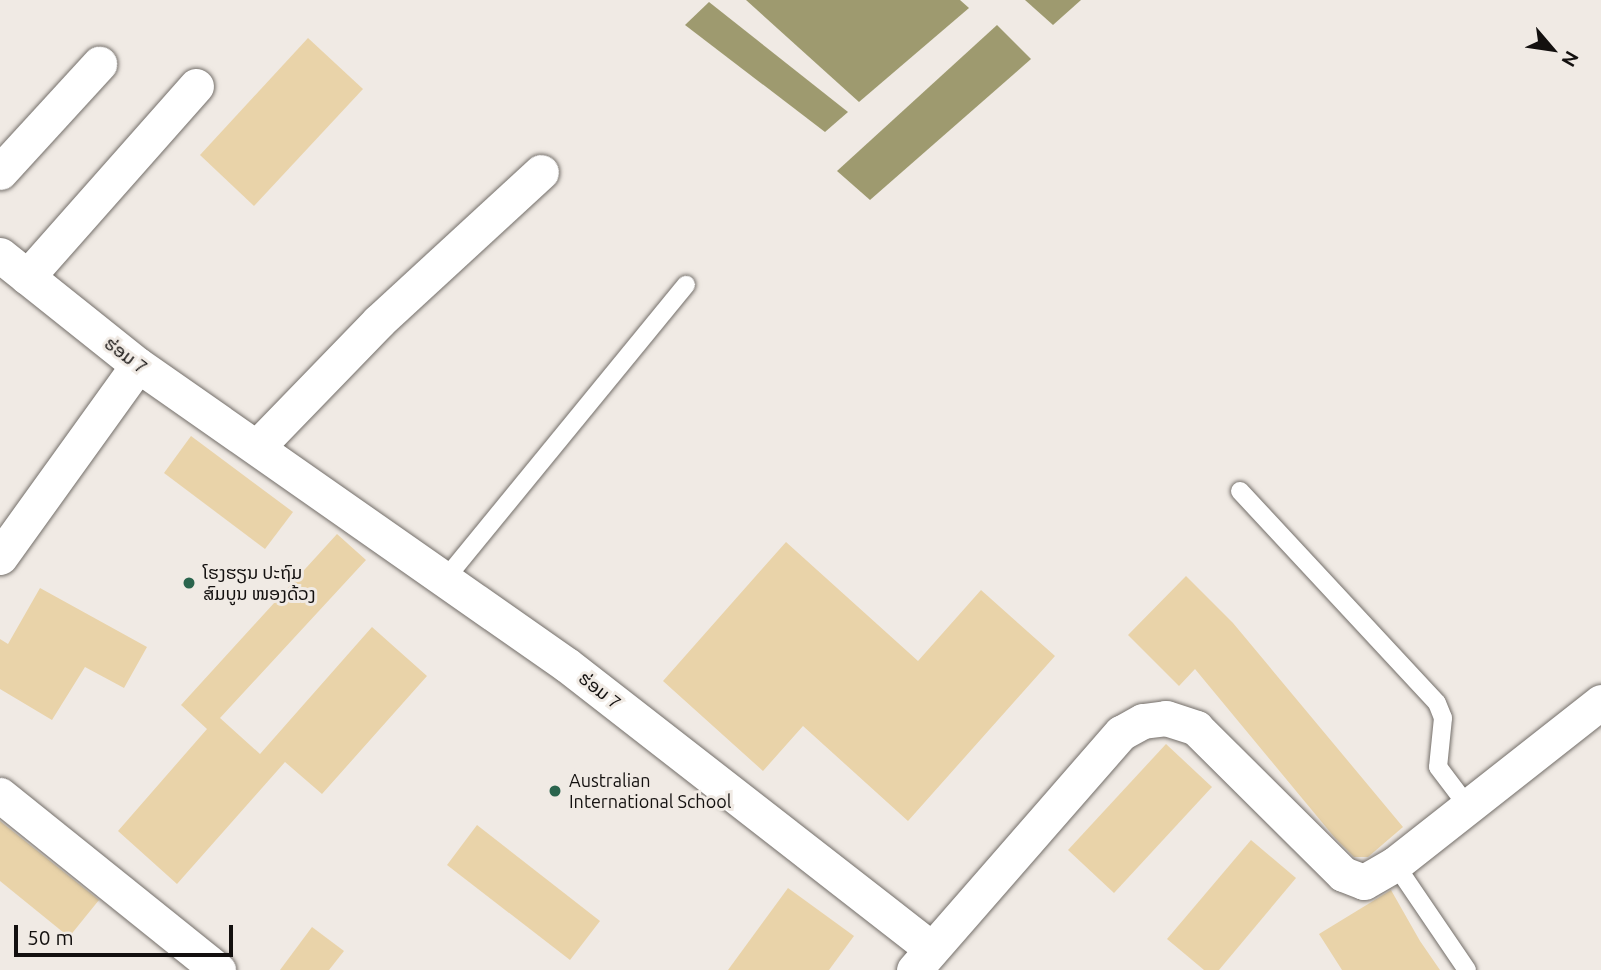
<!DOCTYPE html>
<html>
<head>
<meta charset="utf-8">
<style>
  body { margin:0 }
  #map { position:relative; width:1601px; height:970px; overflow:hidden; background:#f0eae4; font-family:Ubuntu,"Noto Sans Lao",sans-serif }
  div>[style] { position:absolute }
  .water>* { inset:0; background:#9e9a6f }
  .building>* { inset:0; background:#e9d3a9 }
  .roads { filter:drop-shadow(0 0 2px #736e69) drop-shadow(0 0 2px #736e69) }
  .service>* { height:18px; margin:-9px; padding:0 9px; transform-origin:9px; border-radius:9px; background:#fff }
  .minor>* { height:35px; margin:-17.5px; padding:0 17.5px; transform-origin:17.5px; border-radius:17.5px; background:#fff }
  .dots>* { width:19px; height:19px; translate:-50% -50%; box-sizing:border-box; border:4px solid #f0eae4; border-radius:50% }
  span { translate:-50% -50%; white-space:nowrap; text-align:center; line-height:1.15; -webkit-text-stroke:6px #f0eae4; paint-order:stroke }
  .street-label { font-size:18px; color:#13100f }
  .poi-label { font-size:18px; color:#13100f }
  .left { translate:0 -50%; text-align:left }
  .north { position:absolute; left:1517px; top:14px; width:70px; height:70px; -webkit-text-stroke:5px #f0eae4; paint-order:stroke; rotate:119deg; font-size:19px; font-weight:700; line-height:28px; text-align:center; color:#13100f }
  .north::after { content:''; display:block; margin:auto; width:24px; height:32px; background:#13100f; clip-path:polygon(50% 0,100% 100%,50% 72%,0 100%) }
  .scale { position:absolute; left:14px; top:925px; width:219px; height:32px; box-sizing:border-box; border:4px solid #13100f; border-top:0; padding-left:9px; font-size:21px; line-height:24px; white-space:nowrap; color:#13100f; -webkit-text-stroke:5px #f0eae4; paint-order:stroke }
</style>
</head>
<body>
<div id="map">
  <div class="water">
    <div style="clip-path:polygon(746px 0,960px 0,969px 8px,859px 102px)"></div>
    <div style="clip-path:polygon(1025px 0,1081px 0,1053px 25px)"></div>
    <div style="clip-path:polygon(709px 2px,848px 112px,825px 132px,685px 25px)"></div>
    <div style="clip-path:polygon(997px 25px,1031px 59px,870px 200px,837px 171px)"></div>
  </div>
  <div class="building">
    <div style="clip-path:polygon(308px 38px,363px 89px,254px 206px,200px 155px)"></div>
    <div style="clip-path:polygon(191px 436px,293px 512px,265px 549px,164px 473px)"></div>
    <div style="clip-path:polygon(337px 534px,366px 560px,220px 718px,260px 754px,372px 627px,427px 676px,322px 794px,285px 762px,177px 884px,118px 831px,207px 729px,181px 705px)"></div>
    <div style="clip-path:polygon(786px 542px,918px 661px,981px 590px,1055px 656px,908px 821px,803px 726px,763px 771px,663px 681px)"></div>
    <div style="clip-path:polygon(1186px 576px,1233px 623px,1403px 827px,1368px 857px,1354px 857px,1335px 838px,1195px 669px,1179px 686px,1128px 635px)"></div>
    <div style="clip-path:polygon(40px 588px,147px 647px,124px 688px,85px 667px,52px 720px,0 689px,0 639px,8px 644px)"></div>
    <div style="clip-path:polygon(1166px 744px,1212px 787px,1114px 893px,1068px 850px)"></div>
    <div style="clip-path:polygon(0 821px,99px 900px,69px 937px,0 881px)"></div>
    <div style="clip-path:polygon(477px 825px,600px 921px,570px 960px,447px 865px)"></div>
    <div style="clip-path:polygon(1251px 840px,1296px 878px,1219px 970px,1204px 970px,1167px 939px)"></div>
    <div style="clip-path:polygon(788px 888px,854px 936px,829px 970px,728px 970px)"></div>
    <div style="clip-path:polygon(1391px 890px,1420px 941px,1440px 970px,1342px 970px,1319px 934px)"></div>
    <div style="clip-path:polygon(312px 927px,344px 951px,329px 970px,280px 970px)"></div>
  </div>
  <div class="roads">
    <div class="service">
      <div style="left:1240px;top:491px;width:289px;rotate:47.1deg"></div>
      <div style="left:1437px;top:703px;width:16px;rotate:68deg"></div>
      <div style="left:1443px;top:718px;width:49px;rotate:95.8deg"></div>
      <div style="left:1438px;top:767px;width:46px;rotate:52.9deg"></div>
      <div style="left:446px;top:578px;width:379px;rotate:-50.7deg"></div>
      <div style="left:1395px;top:864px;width:128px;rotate:55.8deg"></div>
    </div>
    <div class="minor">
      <div style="left:0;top:172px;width:147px;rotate:-47.5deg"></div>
      <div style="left:0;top:255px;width:176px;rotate:38.6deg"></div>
      <div style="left:138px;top:365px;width:523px;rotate:34.97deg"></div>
      <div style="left:567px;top:665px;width:461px;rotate:37.9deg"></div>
      <div style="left:27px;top:277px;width:255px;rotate:-48.5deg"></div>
      <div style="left:258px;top:446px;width:174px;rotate:-45.9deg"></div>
      <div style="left:379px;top:321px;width:220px;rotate:-42.6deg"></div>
      <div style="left:0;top:557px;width:236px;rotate:-54.3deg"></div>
      <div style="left:0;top:795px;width:280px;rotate:38.8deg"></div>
      <div style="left:914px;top:970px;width:315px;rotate:-48.9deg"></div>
      <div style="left:1121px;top:733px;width:25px;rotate:-29deg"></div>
      <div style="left:1143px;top:721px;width:23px;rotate:-7deg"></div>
      <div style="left:1166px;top:718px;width:32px;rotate:18deg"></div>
      <div style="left:1196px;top:728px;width:207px;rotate:44.8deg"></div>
      <div style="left:1343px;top:874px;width:22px;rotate:21deg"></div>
      <div style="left:1364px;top:882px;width:36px;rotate:-30deg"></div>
      <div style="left:1395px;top:864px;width:262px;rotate:-38.2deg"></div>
    </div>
  </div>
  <div class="dots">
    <div style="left:189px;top:583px;background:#2a644d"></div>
    <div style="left:555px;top:791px;background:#2a644d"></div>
  </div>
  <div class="street-label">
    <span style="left:126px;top:355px;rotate:37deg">ຮ່ອມ 7</span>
    <span style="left:600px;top:690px;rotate:38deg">ຮ່ອມ 7</span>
  </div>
  <div class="poi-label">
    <span class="left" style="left:203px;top:583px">ໂຮງຮຽນ ປະຖົມ<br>ສົມບູນ ໜອງດ້ວງ</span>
    <span class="left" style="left:569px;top:791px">Australian<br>International School</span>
  </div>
  <div class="north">N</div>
  <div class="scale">50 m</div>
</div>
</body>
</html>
